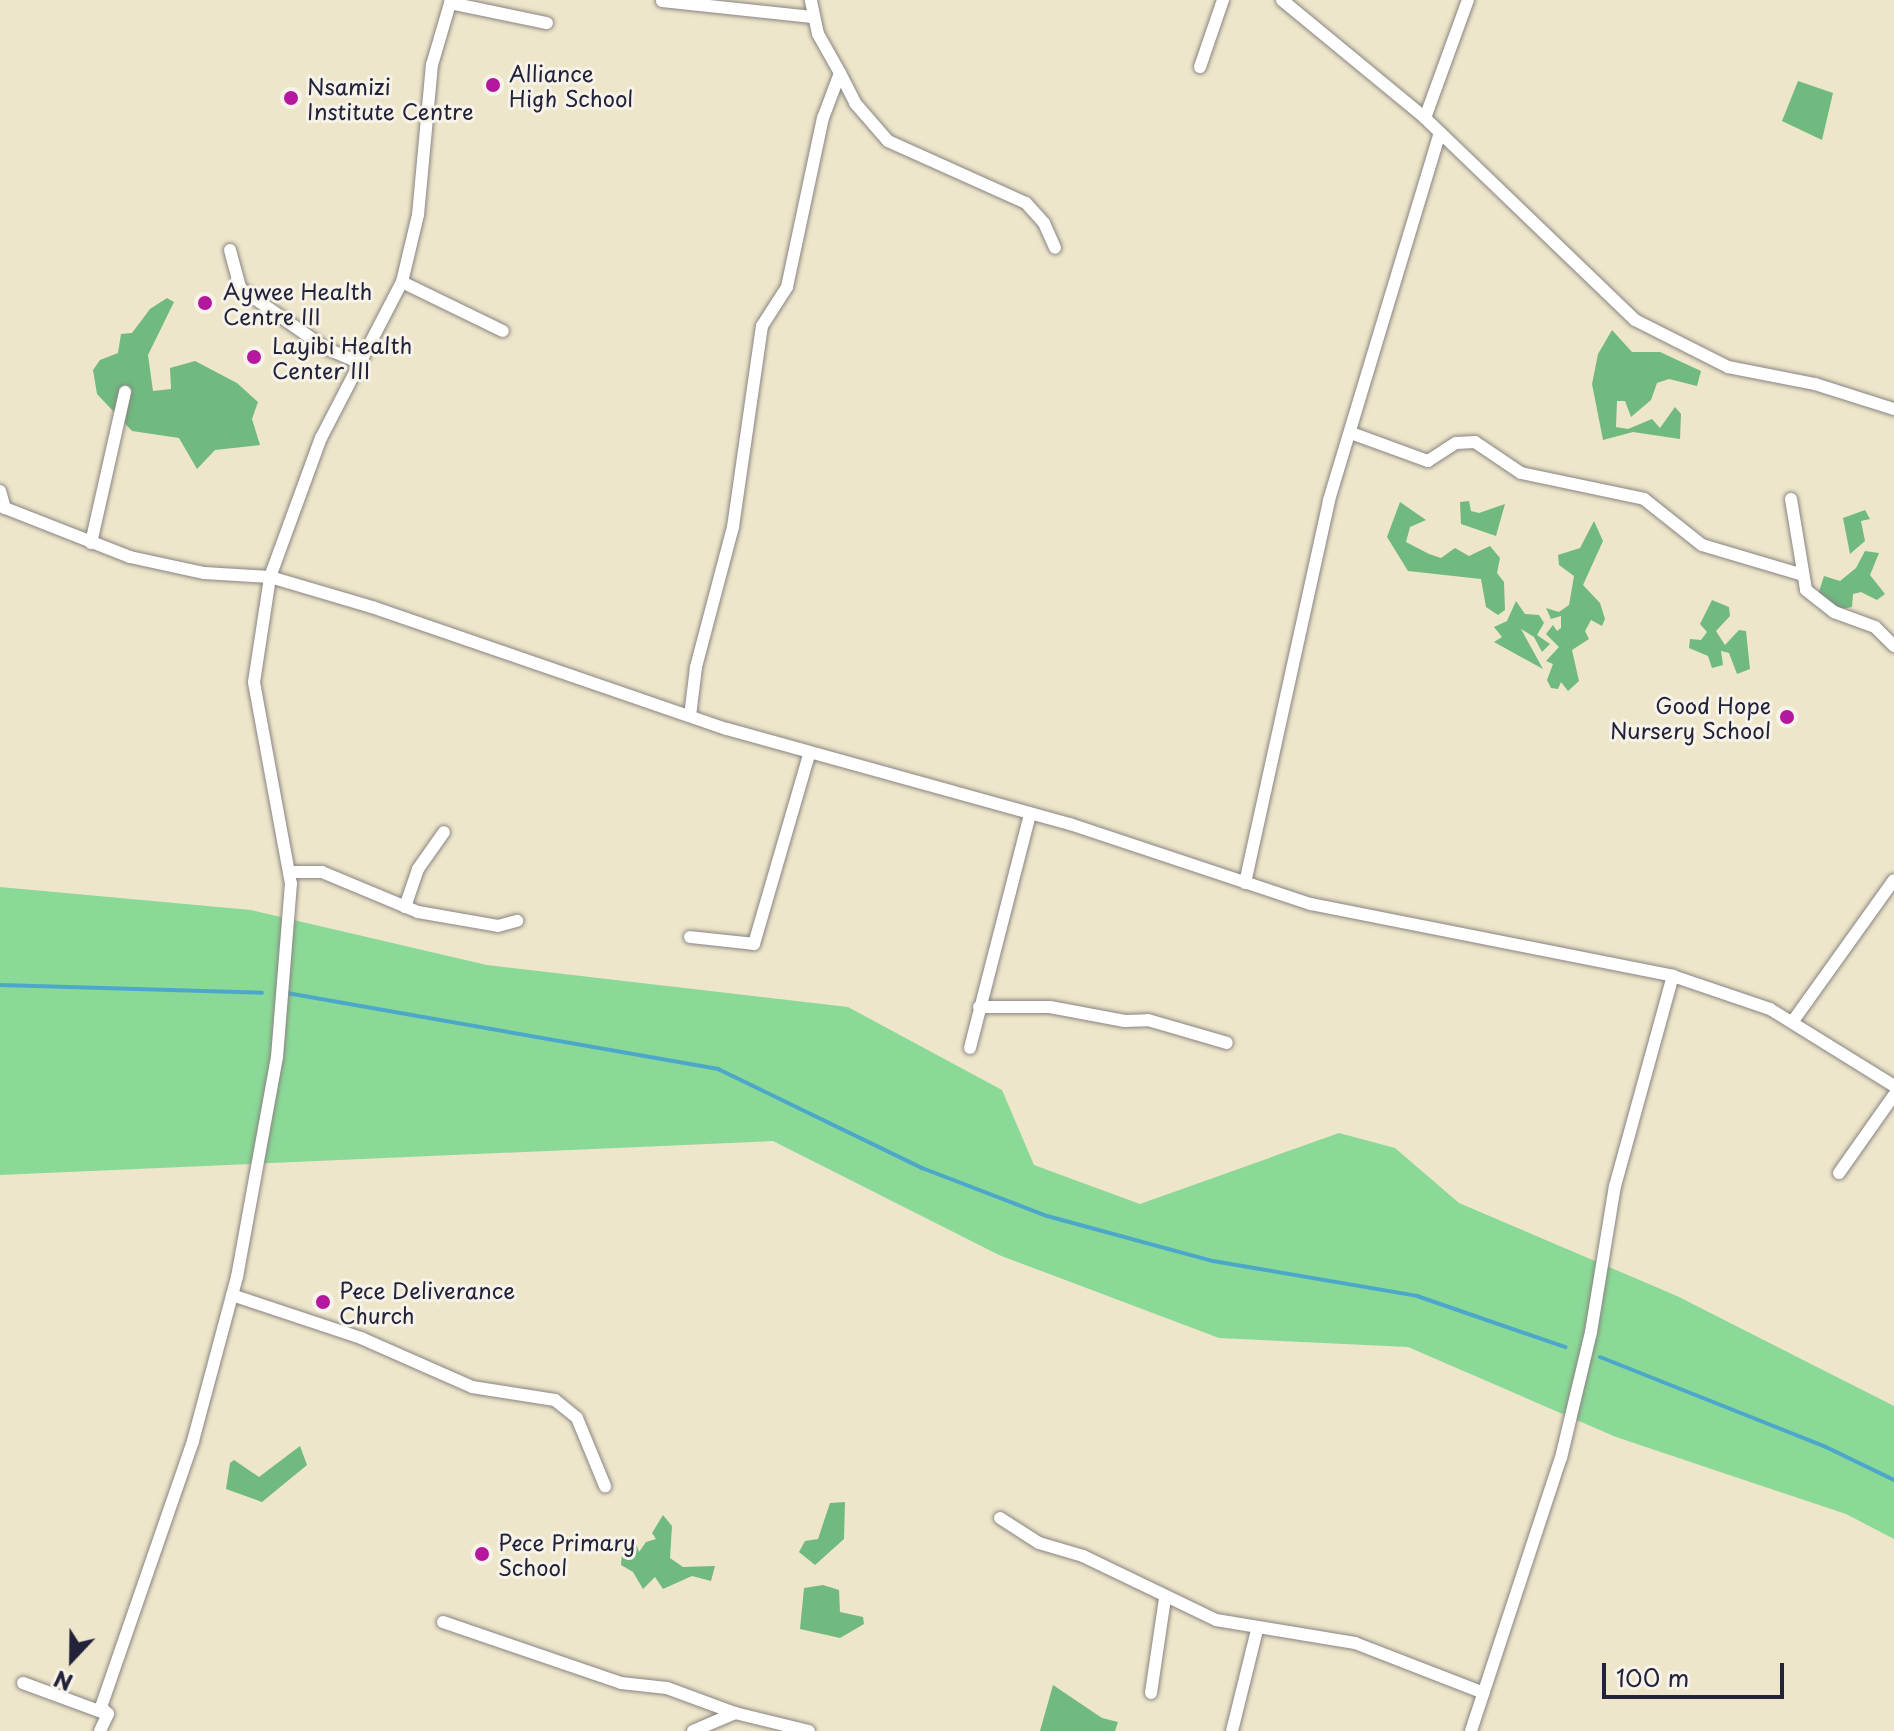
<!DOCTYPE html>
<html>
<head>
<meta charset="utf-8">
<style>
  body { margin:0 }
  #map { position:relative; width:1894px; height:1731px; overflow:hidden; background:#eee6ca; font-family:"Playpen Sans",sans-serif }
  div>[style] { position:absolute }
  .green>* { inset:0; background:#8bd996 }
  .forest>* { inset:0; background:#70b97f }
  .stream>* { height:4px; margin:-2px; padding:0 2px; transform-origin:2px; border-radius:2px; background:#4ca7ca }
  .roads { filter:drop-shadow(0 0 2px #888482) drop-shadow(0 0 2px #888482) }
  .street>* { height:12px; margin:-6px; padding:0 6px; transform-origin:6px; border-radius:6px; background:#fff }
  .dots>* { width:22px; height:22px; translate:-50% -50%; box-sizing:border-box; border:4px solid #f7f3e8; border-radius:50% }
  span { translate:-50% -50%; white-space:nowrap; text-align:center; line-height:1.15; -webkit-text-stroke:6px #f7f3e8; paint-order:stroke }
  .poi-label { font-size:22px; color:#22223b }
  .left { translate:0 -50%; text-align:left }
  .right { translate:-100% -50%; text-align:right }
  .north { position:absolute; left:32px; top:1619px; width:80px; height:80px; -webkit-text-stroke:6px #f7f3e8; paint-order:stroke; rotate:202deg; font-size:22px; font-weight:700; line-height:32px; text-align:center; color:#22223b }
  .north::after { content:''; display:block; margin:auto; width:28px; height:36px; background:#22223b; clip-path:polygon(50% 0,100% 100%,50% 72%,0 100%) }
  .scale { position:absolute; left:1602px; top:1663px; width:182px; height:36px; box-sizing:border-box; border:4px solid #22223b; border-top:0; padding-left:10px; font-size:24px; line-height:28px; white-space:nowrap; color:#22223b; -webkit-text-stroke:6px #f7f3e8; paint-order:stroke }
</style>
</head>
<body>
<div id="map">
  <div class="green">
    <div style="clip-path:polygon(0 887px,251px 910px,487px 965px,848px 1007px,1002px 1090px,1034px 1165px,1140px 1204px,1339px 1133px,1395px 1148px,1459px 1203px,1677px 1296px,1894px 1406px,1894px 1539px,1846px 1514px,1616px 1437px,1408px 1347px,1219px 1338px,999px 1255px,773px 1141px,0 1175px)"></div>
  </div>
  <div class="forest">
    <div style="clip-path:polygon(1798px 81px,1833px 93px,1822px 140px,1782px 121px)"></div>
    <div style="clip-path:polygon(167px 298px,174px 302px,148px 355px,153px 391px,171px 389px,170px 368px,195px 361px,237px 383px,258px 402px,252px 419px,260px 445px,215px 450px,197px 469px,179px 438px,132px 431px,97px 394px,93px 370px,100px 360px,118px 353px,121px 334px,132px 333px,150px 309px)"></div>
    <div style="clip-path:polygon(1612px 330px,1632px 352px,1660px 352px,1701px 371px,1697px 386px,1669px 379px,1657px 383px,1651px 400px,1631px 417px,1625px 401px,1617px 401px,1616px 427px,1628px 429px,1652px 419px,1660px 428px,1675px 407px,1681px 414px,1680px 439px,1633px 432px,1603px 440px,1592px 384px,1598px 354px)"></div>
    <div style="clip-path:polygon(1469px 501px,1471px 511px,1479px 513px,1505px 504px,1496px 536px,1461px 524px,1460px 502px)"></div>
    <div style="clip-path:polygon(1400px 502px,1426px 520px,1410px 527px,1406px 542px,1429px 554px,1441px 558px,1455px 548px,1469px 556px,1490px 546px,1500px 558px,1497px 573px,1504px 582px,1505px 610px,1498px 615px,1486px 607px,1481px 579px,1408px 571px,1387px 537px)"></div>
    <div style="clip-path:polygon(1865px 510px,1870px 519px,1861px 521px,1865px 541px,1850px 554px,1843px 518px)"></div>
    <div style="clip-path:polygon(1594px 521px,1603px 541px,1583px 585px,1600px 603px,1605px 619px,1602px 626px,1591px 620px,1585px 631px,1589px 639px,1572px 650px,1579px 681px,1568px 691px,1561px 682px,1558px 689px,1551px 688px,1547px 680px,1553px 664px,1546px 661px,1559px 647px,1546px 634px,1553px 625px,1557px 631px,1561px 628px,1561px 616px,1551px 619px,1546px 608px,1559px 612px,1569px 605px,1574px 576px,1559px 565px,1558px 555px,1580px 548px)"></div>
    <div style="clip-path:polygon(1865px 551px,1879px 553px,1870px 575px,1885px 594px,1877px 600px,1861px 592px,1853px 594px,1852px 607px,1833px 611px,1817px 598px,1824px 576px,1840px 581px,1856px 568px)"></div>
    <div style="clip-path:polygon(1712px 600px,1729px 607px,1730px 616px,1716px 631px,1725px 645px,1739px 630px,1746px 631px,1750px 669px,1737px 674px,1729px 653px,1721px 651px,1723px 665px,1712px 668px,1708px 656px,1689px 648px,1690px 639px,1701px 640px,1707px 632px,1700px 624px)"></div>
    <div style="clip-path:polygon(1516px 601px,1525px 614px,1539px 615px,1544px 623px,1537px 635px,1550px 644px,1542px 652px,1534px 637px,1521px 629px,1543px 669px,1494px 642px,1502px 637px,1494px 627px,1507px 621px)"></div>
    <div style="clip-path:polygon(300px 1446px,307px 1465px,262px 1502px,226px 1489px,230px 1463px,234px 1460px,259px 1477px)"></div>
    <div style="clip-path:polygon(845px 1502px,844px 1539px,815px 1565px,799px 1552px,805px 1541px,818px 1539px,830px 1503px)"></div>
    <div style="clip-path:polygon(663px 1515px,672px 1526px,670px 1558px,683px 1567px,715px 1566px,711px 1581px,692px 1576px,663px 1589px,655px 1577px,643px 1589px,633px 1572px,621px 1565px,623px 1542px,634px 1537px,639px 1552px,646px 1542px,656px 1539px,652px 1533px)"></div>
    <div style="clip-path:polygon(823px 1585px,839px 1590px,840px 1612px,863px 1617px,864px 1624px,840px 1638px,800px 1629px,804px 1588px)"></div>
    <div style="clip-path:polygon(1053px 1685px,1102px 1718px,1118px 1722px,1115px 1731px,1040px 1731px)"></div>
  </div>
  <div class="stream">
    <div style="left:0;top:985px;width:262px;rotate:1.7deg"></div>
    <div style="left:287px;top:993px;width:438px;rotate:10deg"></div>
    <div style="left:718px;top:1069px;width:227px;rotate:25.9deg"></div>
    <div style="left:922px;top:1168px;width:134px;rotate:21deg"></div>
    <div style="left:1047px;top:1216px;width:172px;rotate:15.2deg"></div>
    <div style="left:1213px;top:1261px;width:207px;rotate:9.7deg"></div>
    <div style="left:1417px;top:1296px;width:157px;rotate:19deg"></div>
    <div style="left:1600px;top:1357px;width:243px;rotate:21.7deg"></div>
    <div style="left:1826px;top:1447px;width:76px;rotate:25.9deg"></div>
  </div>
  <div class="roads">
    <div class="street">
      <div style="left:1282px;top:0;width:185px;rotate:39.5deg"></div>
      <div style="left:1425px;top:118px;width:291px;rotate:43.9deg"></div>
      <div style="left:1635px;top:320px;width:104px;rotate:26.8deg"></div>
      <div style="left:1728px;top:367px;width:89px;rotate:11.1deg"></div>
      <div style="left:1815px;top:384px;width:83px;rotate:17.6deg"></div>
      <div style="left:662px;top:1px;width:151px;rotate:6.1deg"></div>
      <div style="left:450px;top:3px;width:99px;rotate:11.7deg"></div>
      <div style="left:1200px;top:67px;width:71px;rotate:-71.1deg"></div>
      <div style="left:840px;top:73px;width:34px;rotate:63deg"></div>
      <div style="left:855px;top:103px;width:50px;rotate:49deg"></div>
      <div style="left:888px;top:141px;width:151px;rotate:24.2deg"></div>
      <div style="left:1026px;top:203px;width:27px;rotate:48deg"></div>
      <div style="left:1044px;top:223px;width:27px;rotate:66deg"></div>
      <div style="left:1425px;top:118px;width:126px;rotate:-70deg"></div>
      <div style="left:230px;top:250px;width:39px;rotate:75deg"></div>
      <div style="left:240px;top:288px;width:104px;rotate:35.2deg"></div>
      <div style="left:325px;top:348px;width:36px;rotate:23deg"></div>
      <div style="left:402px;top:282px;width:112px;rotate:25.9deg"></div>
      <div style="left:1351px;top:433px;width:82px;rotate:20deg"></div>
      <div style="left:1428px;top:461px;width:33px;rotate:-33deg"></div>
      <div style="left:1456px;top:443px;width:19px;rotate:-3deg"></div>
      <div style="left:1475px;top:442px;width:55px;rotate:34deg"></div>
      <div style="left:1521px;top:473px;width:126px;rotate:11.9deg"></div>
      <div style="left:1644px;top:499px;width:74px;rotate:38.4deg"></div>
      <div style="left:1702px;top:545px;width:102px;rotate:16.5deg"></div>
      <div style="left:0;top:491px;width:18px;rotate:74deg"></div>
      <div style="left:1791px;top:499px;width:92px;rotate:80.6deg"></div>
      <div style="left:1806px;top:590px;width:36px;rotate:38deg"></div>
      <div style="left:1834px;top:612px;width:44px;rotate:20.1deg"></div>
      <div style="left:1875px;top:627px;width:27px;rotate:45deg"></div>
      <div style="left:0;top:506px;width:140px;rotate:21.4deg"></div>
      <div style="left:130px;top:557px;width:76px;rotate:12.2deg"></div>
      <div style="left:204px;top:573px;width:66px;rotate:3.5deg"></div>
      <div style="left:270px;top:577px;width:106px;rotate:16.4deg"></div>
      <div style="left:372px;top:607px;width:375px;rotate:19deg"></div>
      <div style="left:727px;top:729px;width:356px;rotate:15.5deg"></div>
      <div style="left:1070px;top:824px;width:254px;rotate:18.4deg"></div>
      <div style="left:1311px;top:904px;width:369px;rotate:11.2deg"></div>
      <div style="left:1673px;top:976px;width:102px;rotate:18.8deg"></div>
      <div style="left:1770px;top:1009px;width:146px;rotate:31.8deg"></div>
      <div style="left:91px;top:543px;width:155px;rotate:-77.3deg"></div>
      <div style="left:690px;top:716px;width:49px;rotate:-83deg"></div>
      <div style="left:696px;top:667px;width:145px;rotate:-75.2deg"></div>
      <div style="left:733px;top:527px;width:203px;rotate:-81.8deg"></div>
      <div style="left:762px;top:326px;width:46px;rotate:-57.3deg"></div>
      <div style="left:787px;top:287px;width:173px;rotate:-78deg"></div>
      <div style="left:823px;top:118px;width:48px;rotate:-69.3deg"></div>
      <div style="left:840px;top:73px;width:45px;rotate:-119.4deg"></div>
      <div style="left:818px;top:34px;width:35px;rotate:-102deg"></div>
      <div style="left:289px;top:872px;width:33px"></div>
      <div style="left:322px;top:872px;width:104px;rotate:22.6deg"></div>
      <div style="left:418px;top:912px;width:81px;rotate:9.9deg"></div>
      <div style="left:498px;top:926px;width:20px;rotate:-15deg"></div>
      <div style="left:1245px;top:883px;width:392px;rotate:-77.6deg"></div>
      <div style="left:1329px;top:500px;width:383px;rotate:-73.2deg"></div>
      <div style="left:405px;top:907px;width:40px;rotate:-71.1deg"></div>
      <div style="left:418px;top:869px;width:45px;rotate:-54.9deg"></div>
      <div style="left:690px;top:937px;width:64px;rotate:6.2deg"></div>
      <div style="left:754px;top:944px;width:197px;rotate:-73.8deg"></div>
      <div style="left:979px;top:1007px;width:71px"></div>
      <div style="left:1050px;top:1007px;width:76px;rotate:10.6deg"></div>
      <div style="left:1125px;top:1021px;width:23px;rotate:-2deg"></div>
      <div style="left:1148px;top:1020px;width:82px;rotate:16.2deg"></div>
      <div style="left:1793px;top:1021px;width:173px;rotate:-54.4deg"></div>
      <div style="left:970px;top:1048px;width:241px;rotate:-75.6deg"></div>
      <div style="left:1839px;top:1173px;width:95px;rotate:-54.8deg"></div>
      <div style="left:232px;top:1295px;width:136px;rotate:18.4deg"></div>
      <div style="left:361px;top:1338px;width:121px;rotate:23.8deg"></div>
      <div style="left:472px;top:1387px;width:84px;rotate:8.9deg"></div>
      <div style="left:555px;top:1400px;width:28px;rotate:39deg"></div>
      <div style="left:577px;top:1418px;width:74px;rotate:67.6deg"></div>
      <div style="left:1000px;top:1518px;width:46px;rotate:32.7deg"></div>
      <div style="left:1039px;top:1543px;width:46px;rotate:16.5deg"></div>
      <div style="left:1083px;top:1556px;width:148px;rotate:25.7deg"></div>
      <div style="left:1216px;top:1620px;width:141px;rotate:9.4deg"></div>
      <div style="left:1355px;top:1643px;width:138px;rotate:21.2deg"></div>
      <div style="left:443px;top:1622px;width:188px;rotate:18.9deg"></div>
      <div style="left:621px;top:1683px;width:46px;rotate:6.2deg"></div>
      <div style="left:667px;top:1688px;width:72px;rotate:20.2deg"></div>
      <div style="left:23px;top:1683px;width:90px;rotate:20.3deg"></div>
      <div style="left:1151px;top:1693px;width:96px;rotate:-81.6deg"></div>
      <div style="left:100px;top:1731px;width:19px;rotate:-65deg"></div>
      <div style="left:108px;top:1714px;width:10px;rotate:-135deg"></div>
      <div style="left:101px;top:1707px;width:281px;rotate:-70.9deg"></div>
      <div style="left:193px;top:1441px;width:170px;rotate:-75deg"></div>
      <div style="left:237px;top:1277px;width:224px;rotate:-79.7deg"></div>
      <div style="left:277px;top:1057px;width:174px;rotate:-85.4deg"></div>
      <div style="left:291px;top:884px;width:205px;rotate:-100.4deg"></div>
      <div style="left:254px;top:682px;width:106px;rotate:-81.3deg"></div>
      <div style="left:270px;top:577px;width:148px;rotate:-69.9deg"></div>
      <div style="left:321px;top:438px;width:176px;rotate:-62.6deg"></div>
      <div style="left:402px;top:282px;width:69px;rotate:-76.6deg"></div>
      <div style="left:418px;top:215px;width:151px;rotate:-84.7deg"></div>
      <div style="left:432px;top:65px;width:68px;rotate:-73.7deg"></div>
      <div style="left:693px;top:1731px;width:46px;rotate:-23.2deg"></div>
      <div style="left:735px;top:1713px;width:76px;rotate:13.7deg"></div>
      <div style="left:1232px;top:1731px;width:104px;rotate:-76.1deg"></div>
      <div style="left:1471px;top:1731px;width:287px;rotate:-71.8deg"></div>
      <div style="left:1561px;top:1458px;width:130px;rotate:-76.6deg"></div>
      <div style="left:1591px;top:1332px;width:148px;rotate:-80.7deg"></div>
      <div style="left:1615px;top:1186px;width:218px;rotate:-74.6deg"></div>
    </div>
  </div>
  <div class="dots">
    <div style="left:493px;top:85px;background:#b5179e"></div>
    <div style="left:291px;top:98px;background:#b5179e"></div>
    <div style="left:205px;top:303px;background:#b5179e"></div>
    <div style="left:254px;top:357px;background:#b5179e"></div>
    <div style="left:1787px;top:717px;background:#b5179e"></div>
    <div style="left:323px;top:1302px;background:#b5179e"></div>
    <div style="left:482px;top:1554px;background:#b5179e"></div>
  </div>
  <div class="poi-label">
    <span class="left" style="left:509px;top:85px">Alliance<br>High School</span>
    <span class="left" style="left:307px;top:98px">Nsamizi<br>Institute Centre</span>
    <span class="left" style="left:223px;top:303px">Aywee Health<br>Centre III</span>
    <span class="left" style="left:272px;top:357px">Layibi Health<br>Center III</span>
    <span class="right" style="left:1771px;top:717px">Good Hope<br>Nursery School</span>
    <span class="left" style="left:339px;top:1302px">Pece Deliverance<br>Church</span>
    <span class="left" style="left:498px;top:1554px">Pece Primary<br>School</span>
  </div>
  <div class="north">N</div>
  <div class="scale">100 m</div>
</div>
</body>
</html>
